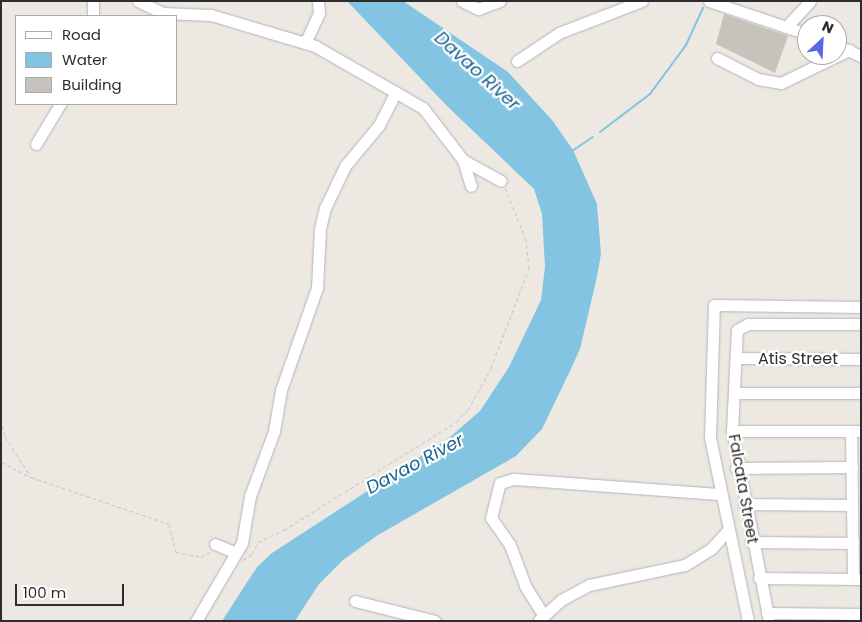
<!DOCTYPE html>
<html>
<head>
<meta charset="utf-8">
<style>
  body { margin:0 }
  #map { position:relative; width:862px; height:622px; overflow:hidden; background:#ede9e2; font-family:Poppins,sans-serif }
  div>[style] { position:absolute }
  .water>* { inset:0; background:#82c4e2 }
  .stream>* { height:2px; margin:-1px; padding:0 1px; transform-origin:1px; border-radius:1px; background:#82c4e2 }
  .building>* { inset:0; background:#c6c3bd }
  .path>* { height:1px; margin-top:-0.5px; transform-origin:0; background:repeating-linear-gradient(90deg,#c8c8c8 0 4px,transparent 0 6.5px) }
  .roads { filter:drop-shadow(0 0 1px #b2b3bc) drop-shadow(0 0 1px #b2b3bc) }
  .minor>* { height:11px; margin:-5.5px; padding:0 5.5px; transform-origin:5.5px; border-radius:5.5px; background:#fff }
  span { translate:-50% -50%; white-space:nowrap; text-align:center; line-height:1.15; -webkit-text-stroke:4.5px #fff; paint-order:stroke }
  .street-label { font-size:16px; color:#2d2d2d }
  .water-label { font-size:18px; color:#1d6491; font-style:italic }
  .frame { position:absolute; inset:0; border:2px solid #2d2d2d; pointer-events:none }
  .legend { position:absolute; left:15px; top:15px; width:162px; height:90px; box-sizing:border-box; background:#fff; border:1px solid #ababab; margin:0; padding:6px 9px; list-style:none; font-size:15px; color:#2d2d2d }
  .legend li { display:flex; align-items:center; gap:10px; height:25px }
  .legend b { width:25px; border:1px solid #ababab }
  .north { position:absolute; left:797px; top:15px; width:50px; height:50px; box-sizing:border-box; background:#fff; border:1px solid #ababab; border-radius:50%; rotate:25deg; font-size:14px; font-weight:700; line-height:20px; text-align:center; color:#2d2d2d }
  .north::after { content:''; display:block; margin:auto; width:18px; height:22px; background:#5669e6; clip-path:polygon(50% 0,100% 100%,50% 72%,0 100%) }
  .scale { position:absolute; left:15px; top:584px; width:109px; height:22px; box-sizing:border-box; border:2px solid #2d2d2d; border-top:0; padding-left:6px; font-size:15px; line-height:18px; white-space:nowrap; color:#2d2d2d; -webkit-text-stroke:4px #fff; paint-order:stroke }
</style>
</head>
<body>
<div id="map">
  <div class="water">
    <div style="clip-path:polygon(347px 1px,403px 1px,508px 72px,552px 120px,573px 150px,597px 204px,601px 254px,596px 281px,580px 349px,570px 371px,542px 429px,516px 456px,378px 535px,343px 560px,319px 584px,295px 621px,222px 621px,257px 567px,272px 553px,449px 438px,480px 411px,509px 367px,541px 300px,545px 267px,542px 214px,534px 189px,447px 106px)"></div>
  </div>
  <div class="stream">
    <div style="left:600px;top:132px;width:63px;rotate:-37.2deg"></div>
    <div style="left:650px;top:94px;width:61px;rotate:-53.7deg"></div>
    <div style="left:686px;top:45px;width:41px;rotate:-65.3deg"></div>
    <div style="left:572px;top:151px;width:25px;rotate:-34deg"></div>
  </div>
  <div class="building">
    <div style="clip-path:polygon(724px 14px,788px 36px,775px 73px,716px 44px)"></div>
  </div>
  <div class="path">
    <div style="left:1px;top:419px;width:18px;rotate:77deg"></div>
    <div style="left:5px;top:437px;width:45px;rotate:56.7deg"></div>
    <div style="left:1px;top:462px;width:34px;rotate:27deg"></div>
    <div style="left:31px;top:477px;width:146px;rotate:18.8deg"></div>
    <div style="left:169px;top:524px;width:29px;rotate:76deg"></div>
    <div style="left:176px;top:552px;width:25px;rotate:11deg"></div>
    <div style="left:201px;top:557px;width:10px;rotate:-29deg"></div>
    <div style="left:243px;top:560px;width:11px;rotate:-34deg"></div>
    <div style="left:252px;top:554px;width:13px;rotate:-63deg"></div>
    <div style="left:258px;top:542px;width:29px;rotate:-25deg"></div>
    <div style="left:284px;top:530px;width:203px;rotate:-32.1deg"></div>
    <div style="left:456px;top:422px;width:17px;rotate:-45deg"></div>
    <div style="left:468px;top:410px;width:48px;rotate:-61.3deg"></div>
    <div style="left:491px;top:368px;width:107px;rotate:-69.2deg"></div>
    <div style="left:529px;top:268px;width:28px;rotate:-96deg"></div>
    <div style="left:526px;top:240px;width:56px;rotate:-112deg"></div>
  </div>
  <div class="roads">
    <div class="minor">
      <div style="left:138px;top:1px;width:28px;rotate:26deg"></div>
      <div style="left:163px;top:13px;width:48px;rotate:2.4deg"></div>
      <div style="left:211px;top:15px;width:109px;rotate:16.6deg"></div>
      <div style="left:315px;top:46px;width:125px;rotate:29.9deg"></div>
      <div style="left:423px;top:108px;width:66px;rotate:52.4deg"></div>
      <div style="left:463px;top:160px;width:43px;rotate:28.9deg"></div>
      <div style="left:462px;top:1px;width:18px;rotate:27deg"></div>
      <div style="left:478px;top:9px;width:23px;rotate:-20deg"></div>
      <div style="left:709px;top:1px;width:103px;rotate:18.6deg"></div>
      <div style="left:93px;top:16px;width:15px;rotate:-90deg"></div>
      <div style="left:786px;top:27px;width:35px;rotate:-47deg"></div>
      <div style="left:306px;top:41px;width:31px;rotate:-65deg"></div>
      <div style="left:319px;top:13px;width:12px;rotate:-95deg"></div>
      <div style="left:837px;top:45px;width:26px;rotate:25deg"></div>
      <div style="left:717px;top:58px;width:46px;rotate:27.1deg"></div>
      <div style="left:758px;top:79px;width:23px;rotate:10deg"></div>
      <div style="left:781px;top:83px;width:76px;rotate:-25.9deg"></div>
      <div style="left:517px;top:61px;width:50px;rotate:-33.7deg"></div>
      <div style="left:559px;top:33px;width:89px;rotate:-21.1deg"></div>
      <div style="left:36px;top:144px;width:47px;rotate:-59deg"></div>
      <div style="left:463px;top:160px;width:27px;rotate:73deg"></div>
      <div style="left:736px;top:358px;width:125px;rotate:0.5deg"></div>
      <div style="left:735px;top:393px;width:126px"></div>
      <div style="left:732px;top:431px;width:129px"></div>
      <div style="left:851px;top:431px;width:148px;rotate:89.2deg"></div>
      <div style="left:736px;top:468px;width:116px;rotate:-0.5deg"></div>
      <div style="left:744px;top:504px;width:108px;rotate:0.5deg"></div>
      <div style="left:751px;top:542px;width:102px;rotate:0.6deg"></div>
      <div style="left:215px;top:544px;width:23px;rotate:23deg"></div>
      <div style="left:759px;top:578px;width:101px;rotate:0.6deg"></div>
      <div style="left:355px;top:601px;width:82px;rotate:14deg"></div>
      <div style="left:767px;top:613px;width:94px;rotate:0.6deg"></div>
      <div style="left:544px;top:616px;width:36px;rotate:-122deg"></div>
      <div style="left:525px;top:585px;width:43px;rotate:-110.6deg"></div>
      <div style="left:510px;top:545px;width:33px;rotate:-125deg"></div>
      <div style="left:491px;top:518px;width:36px;rotate:-76deg"></div>
      <div style="left:500px;top:483px;width:14px;rotate:-17deg"></div>
      <div style="left:513px;top:479px;width:207px;rotate:4.2deg"></div>
      <div style="left:539px;top:620px;width:30px;rotate:-42deg"></div>
      <div style="left:561px;top:600px;width:32px;rotate:-28deg"></div>
      <div style="left:589px;top:585px;width:98px;rotate:-11.8deg"></div>
      <div style="left:685px;top:565px;width:31px;rotate:-32deg"></div>
      <div style="left:711px;top:549px;width:24px;rotate:-48deg"></div>
      <div style="left:196px;top:621px;width:91px;rotate:-59.5deg"></div>
      <div style="left:242px;top:543px;width:48px;rotate:-80.3deg"></div>
      <div style="left:250px;top:496px;width:69px;rotate:-69.7deg"></div>
      <div style="left:274px;top:431px;width:42px;rotate:-80.3deg"></div>
      <div style="left:281px;top:390px;width:108px;rotate:-70.6deg"></div>
      <div style="left:317px;top:288px;width:59px;rotate:-87.1deg"></div>
      <div style="left:320px;top:229px;width:22px;rotate:-77deg"></div>
      <div style="left:325px;top:208px;width:47px;rotate:-64.5deg"></div>
      <div style="left:345px;top:166px;width:53px;rotate:-50.3deg"></div>
      <div style="left:379px;top:125px;width:37px;rotate:-63deg"></div>
      <div style="left:748px;top:621px;width:187px;rotate:-101.7deg"></div>
      <div style="left:710px;top:438px;width:133px;rotate:-88.3deg"></div>
      <div style="left:714px;top:305px;width:147px;rotate:0.8deg"></div>
      <div style="left:769px;top:621px;width:194px;rotate:-101deg"></div>
      <div style="left:732px;top:431px;width:101px;rotate:-87.2deg"></div>
      <div style="left:737px;top:330px;width:13px;rotate:-29deg"></div>
      <div style="left:748px;top:324px;width:113px"></div>
    </div>
  </div>
  <div class="street-label">
    <span style="left:798px;top:359px">Atis Street</span>
    <span style="left:743px;top:489px;rotate:80deg">Falcata Street</span>
  </div>
  <div class="water-label">
    <span style="left:477px;top:71px;rotate:42deg">Davao River</span>
    <span style="left:415px;top:464px;rotate:-28deg">Davao River</span>
  </div>
  <div class="frame"></div>
  <ul class="legend">
  <li><b style="height:6px;background:#fff"></b>Road</li>
  <li><b style="height:14px;background:#82c4e2"></b>Water</li>
  <li><b style="height:14px;background:#c6c3bd"></b>Building</li>
  </ul>
  <div class="north">N</div>
  <div class="scale">100 m</div>
</div>
</body>
</html>
